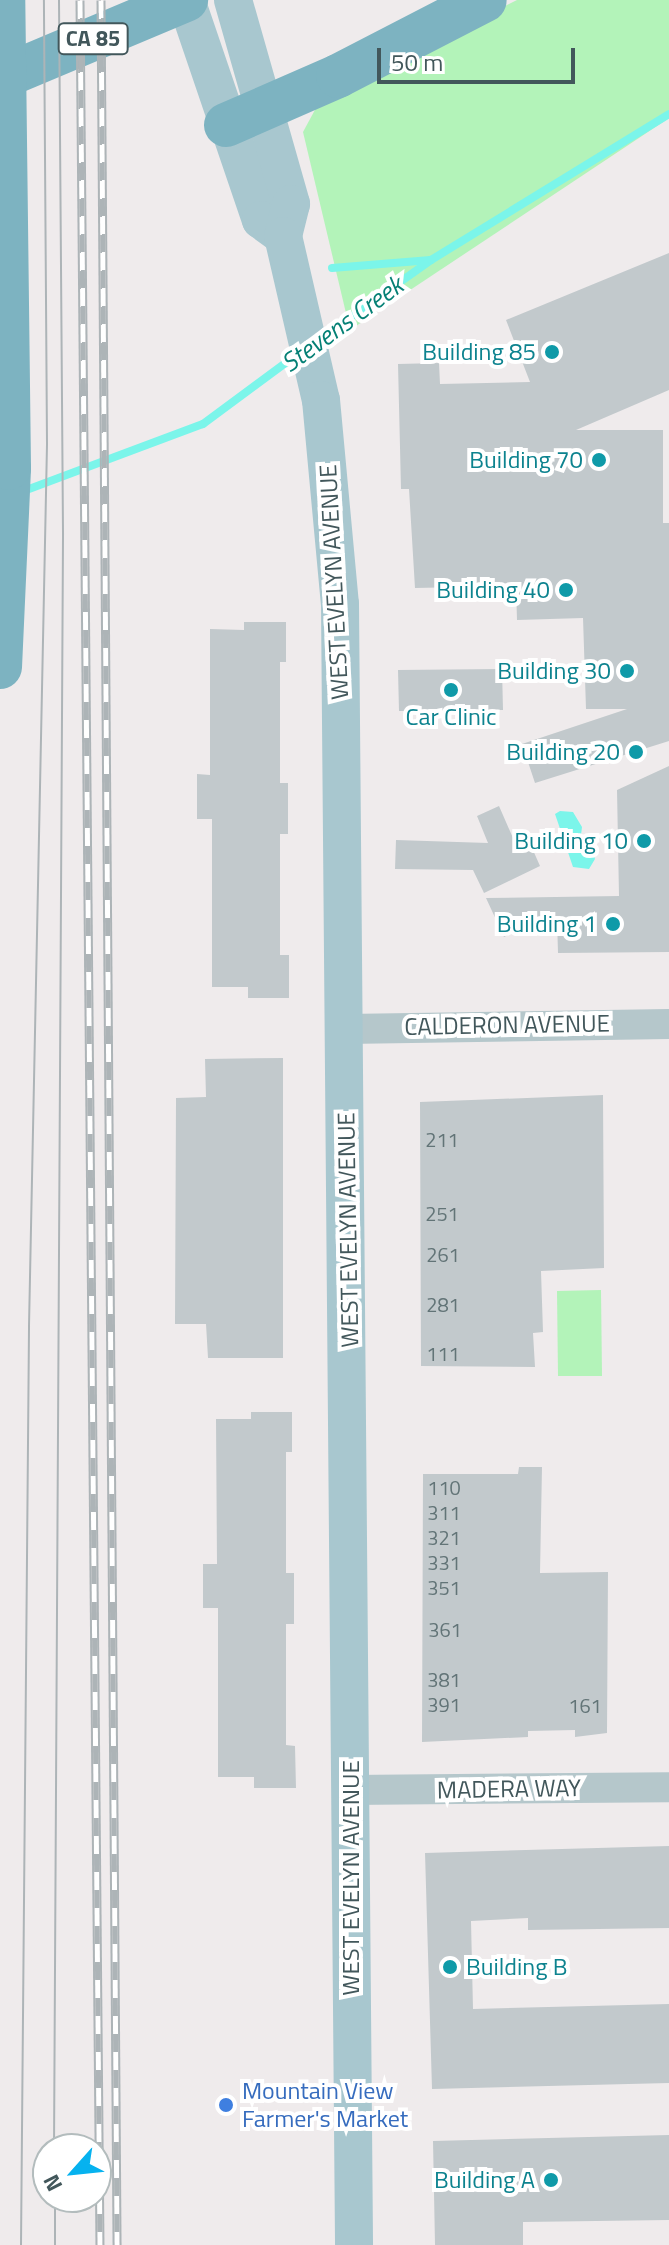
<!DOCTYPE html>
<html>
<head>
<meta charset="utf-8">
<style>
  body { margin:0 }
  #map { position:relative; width:669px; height:2245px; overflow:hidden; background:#efebec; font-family:"Titillium Web",sans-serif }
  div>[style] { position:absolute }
  .green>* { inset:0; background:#b3f3b9 }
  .water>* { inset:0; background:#7bf5ea }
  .stream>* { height:8px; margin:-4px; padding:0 4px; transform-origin:4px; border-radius:4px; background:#7bf5ea }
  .building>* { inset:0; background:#c2c9cc }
  .minor>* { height:30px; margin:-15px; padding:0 15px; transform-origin:15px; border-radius:15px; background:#b5c7cb }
  .major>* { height:38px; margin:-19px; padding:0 19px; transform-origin:19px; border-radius:19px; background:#a8c7cf }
  .highway>* { height:44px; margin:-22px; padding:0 22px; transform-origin:22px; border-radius:22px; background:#7db3c1 }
  .tram>* { height:2px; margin:-1px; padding:0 1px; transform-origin:1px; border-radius:1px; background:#adb4b7 }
  .rail>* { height:9px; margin-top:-4.5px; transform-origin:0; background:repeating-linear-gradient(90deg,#fff 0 18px,#adb4b7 0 36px); box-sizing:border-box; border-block:2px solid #adb4b7 }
  .dots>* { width:22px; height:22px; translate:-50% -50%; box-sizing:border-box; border:4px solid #fff; border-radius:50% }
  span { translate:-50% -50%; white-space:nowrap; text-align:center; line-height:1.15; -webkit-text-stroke:8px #fff; paint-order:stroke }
  .number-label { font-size:20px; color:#627477 }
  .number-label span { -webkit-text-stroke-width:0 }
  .shield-label span { padding:2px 6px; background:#fff; border:2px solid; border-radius:6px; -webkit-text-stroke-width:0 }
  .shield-label { font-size:22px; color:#42575b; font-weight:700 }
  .culture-label { font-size:24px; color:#0d838f }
  .right { translate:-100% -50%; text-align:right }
  .left { translate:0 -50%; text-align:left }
  .street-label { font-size:24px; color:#42575b }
  .shop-label { font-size:24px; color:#366cbe }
  .water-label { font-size:26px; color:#058075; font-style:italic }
  .north { position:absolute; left:32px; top:2133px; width:80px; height:80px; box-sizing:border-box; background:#fff; border:2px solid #b3bcbd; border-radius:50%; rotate:243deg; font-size:22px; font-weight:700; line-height:32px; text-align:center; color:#42575b }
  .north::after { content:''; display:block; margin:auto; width:28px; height:36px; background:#06b2ef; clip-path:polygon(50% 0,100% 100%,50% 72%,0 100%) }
  .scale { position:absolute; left:377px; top:48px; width:198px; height:36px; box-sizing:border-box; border:4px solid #42575b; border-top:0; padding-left:10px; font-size:24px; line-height:28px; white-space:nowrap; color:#42575b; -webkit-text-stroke:6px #fff; paint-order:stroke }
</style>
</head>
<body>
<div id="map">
  <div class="green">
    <div style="clip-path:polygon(517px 0,669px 0,669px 118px,350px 330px,303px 132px,323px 95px)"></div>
    <div style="clip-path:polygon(601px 1290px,602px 1376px,558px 1376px,557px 1291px)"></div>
  </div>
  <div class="water">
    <div style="clip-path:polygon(560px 811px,573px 812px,582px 827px,580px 843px,592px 848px,595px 859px,589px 869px,573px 867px,555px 814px)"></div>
  </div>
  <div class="stream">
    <div style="left:332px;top:268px;width:99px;rotate:-4.6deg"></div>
    <div style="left:317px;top:341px;width:140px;rotate:-35.4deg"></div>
    <div style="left:431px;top:260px;width:279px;rotate:-31.5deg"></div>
    <div style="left:21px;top:492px;width:194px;rotate:-20.5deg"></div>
    <div style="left:203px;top:424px;width:119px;rotate:-36.5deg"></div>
  </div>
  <div class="building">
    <div style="clip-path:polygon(669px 253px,669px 390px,576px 430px,663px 430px,663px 523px,669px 523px,669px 741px,535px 783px,522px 744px,627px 709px,586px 709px,583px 618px,517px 620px,516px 586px,415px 588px,409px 489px,401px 489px,398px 364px,439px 363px,440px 384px,530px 382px,506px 320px)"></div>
    <div style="clip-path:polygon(244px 622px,286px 622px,286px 662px,280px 662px,280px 783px,288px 783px,288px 834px,280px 834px,280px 955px,289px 955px,289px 998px,248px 998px,248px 987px,212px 987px,212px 819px,197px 819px,197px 774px,210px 775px,210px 629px,244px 630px)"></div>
    <div style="clip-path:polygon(502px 669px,503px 710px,399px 711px,398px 670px)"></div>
    <div style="clip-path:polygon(669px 766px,669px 952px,558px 953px,557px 919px,520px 936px,518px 930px,504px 937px,486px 898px,619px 896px,617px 790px)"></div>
    <div style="clip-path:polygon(499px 806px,513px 838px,525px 832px,540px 866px,484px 893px,473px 870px,395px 869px,396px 840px,488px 843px,477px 816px)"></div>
    <div style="clip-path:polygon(283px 1058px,283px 1358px,208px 1358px,206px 1324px,175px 1324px,176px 1098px,206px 1097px,205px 1059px)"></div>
    <div style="clip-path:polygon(603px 1095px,604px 1268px,541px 1271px,543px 1332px,533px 1333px,535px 1367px,421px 1366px,420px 1102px)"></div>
    <div style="clip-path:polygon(251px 1412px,292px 1412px,292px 1452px,286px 1452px,286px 1573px,294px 1573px,294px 1624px,286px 1624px,286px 1745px,295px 1746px,296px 1788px,254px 1788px,254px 1777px,218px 1777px,218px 1608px,203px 1608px,203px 1564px,217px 1564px,216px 1419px,251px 1419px)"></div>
    <div style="clip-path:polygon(519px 1467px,542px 1467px,540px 1573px,608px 1572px,607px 1733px,575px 1737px,575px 1730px,528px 1731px,528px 1737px,422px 1742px,423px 1474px,518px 1474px)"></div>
    <div style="clip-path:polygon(669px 1846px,669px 1928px,528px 1930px,528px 1918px,471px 1921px,473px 2009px,669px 2004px,669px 2083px,432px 2089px,425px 1853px)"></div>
    <div style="clip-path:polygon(669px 2135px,669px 2220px,523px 2222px,523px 2245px,435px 2245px,433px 2141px)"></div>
  </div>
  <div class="minor">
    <div style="left:346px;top:1029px;width:323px;rotate:-0.9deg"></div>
    <div style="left:350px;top:1790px;width:319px;rotate:-0.5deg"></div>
  </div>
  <div class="major">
    <div style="left:186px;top:0;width:232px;rotate:71.2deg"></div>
    <div style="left:261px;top:220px;width:27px;rotate:36deg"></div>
    <div style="left:233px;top:0;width:212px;rotate:74.1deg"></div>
    <div style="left:291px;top:204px;width:33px;rotate:104deg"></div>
    <div style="left:283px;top:236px;width:168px;rotate:77deg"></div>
    <div style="left:321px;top:400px;width:205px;rotate:84.7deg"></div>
    <div style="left:340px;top:604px;width:1641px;rotate:89.51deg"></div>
  </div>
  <div class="highway">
    <div style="left:0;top:78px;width:202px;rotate:-22.8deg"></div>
    <div style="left:226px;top:125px;width:122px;rotate:-23.6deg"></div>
    <div style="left:338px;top:76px;width:165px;rotate:-27.3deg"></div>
    <div style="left:0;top:667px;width:199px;rotate:-87.4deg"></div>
    <div style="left:9px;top:468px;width:468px;rotate:-90.7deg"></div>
  </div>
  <div class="tram">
    <div style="left:54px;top:2149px;width:1616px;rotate:-89.68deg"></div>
    <div style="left:63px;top:533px;width:533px;rotate:-90.43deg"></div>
    <div style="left:55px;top:2197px;width:48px;rotate:90deg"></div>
    <div style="left:21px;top:2245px;width:919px;rotate:-89.5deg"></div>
    <div style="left:29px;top:1326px;width:883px;rotate:-88.83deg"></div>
    <div style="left:47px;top:443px;width:443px;rotate:-90.4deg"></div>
  </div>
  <div class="rail">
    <div style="left:80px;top:0;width:2245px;rotate:89.49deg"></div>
    <div style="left:101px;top:0;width:2245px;rotate:89.59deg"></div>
  </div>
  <div class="dots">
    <div style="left:552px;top:352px;background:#0f9aa8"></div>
    <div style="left:599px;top:460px;background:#0f9aa8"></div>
    <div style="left:566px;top:590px;background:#0f9aa8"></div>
    <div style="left:627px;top:671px;background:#0f9aa8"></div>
    <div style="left:451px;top:690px;background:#0f9aa8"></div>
    <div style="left:636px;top:752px;background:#0f9aa8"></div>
    <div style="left:644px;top:841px;background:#0f9aa8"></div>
    <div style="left:613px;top:924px;background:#0f9aa8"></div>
    <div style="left:450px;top:1967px;background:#0f9aa8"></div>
    <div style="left:226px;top:2105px;background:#3f7fe0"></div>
    <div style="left:551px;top:2180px;background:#0f9aa8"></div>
  </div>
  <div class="number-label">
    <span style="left:442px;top:1139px">211</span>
    <span style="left:442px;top:1213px">251</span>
    <span style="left:443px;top:1254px">261</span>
    <span style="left:443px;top:1304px">281</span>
    <span style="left:443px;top:1353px">111</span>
    <span style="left:444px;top:1487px">110</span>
    <span style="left:444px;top:1512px">311</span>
    <span style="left:444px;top:1537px">321</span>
    <span style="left:444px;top:1562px">331</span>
    <span style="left:444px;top:1587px">351</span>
    <span style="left:445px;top:1629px">361</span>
    <span style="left:444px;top:1679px">381</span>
    <span style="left:444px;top:1704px">391</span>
    <span style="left:585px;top:1705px">161</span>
  </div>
  <div class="shield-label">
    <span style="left:93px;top:39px">CA 85</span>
  </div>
  <div class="culture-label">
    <span class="right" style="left:536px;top:352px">Building 85</span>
    <span class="right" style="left:583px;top:460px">Building 70</span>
    <span class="right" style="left:550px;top:590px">Building 40</span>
    <span class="right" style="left:611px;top:671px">Building 30</span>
    <span style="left:451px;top:717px">Car Clinic</span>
    <span class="right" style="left:620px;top:752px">Building 20</span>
    <span class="right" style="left:628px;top:841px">Building 10</span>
    <span class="right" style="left:597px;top:924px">Building 1</span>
    <span class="left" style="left:466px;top:1967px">Building B</span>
    <span class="right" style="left:535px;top:2180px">Building A</span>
  </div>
  <div class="street-label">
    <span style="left:334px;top:582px;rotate:-93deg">WEST EVELYN AVENUE</span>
    <span style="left:507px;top:1025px;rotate:-1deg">CALDERON AVENUE</span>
    <span style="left:348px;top:1230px;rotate:-91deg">WEST EVELYN AVENUE</span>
    <span style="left:509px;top:1789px;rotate:-1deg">MADERA WAY</span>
    <span style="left:351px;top:1878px;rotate:-90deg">WEST EVELYN AVENUE</span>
  </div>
  <div class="shop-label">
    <span class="left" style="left:242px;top:2105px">Mountain View<br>Farmer's Market</span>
  </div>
  <div class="water-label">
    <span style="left:342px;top:324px;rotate:-36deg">Stevens Creek</span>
  </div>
  <div class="north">N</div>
  <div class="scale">50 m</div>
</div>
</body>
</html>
